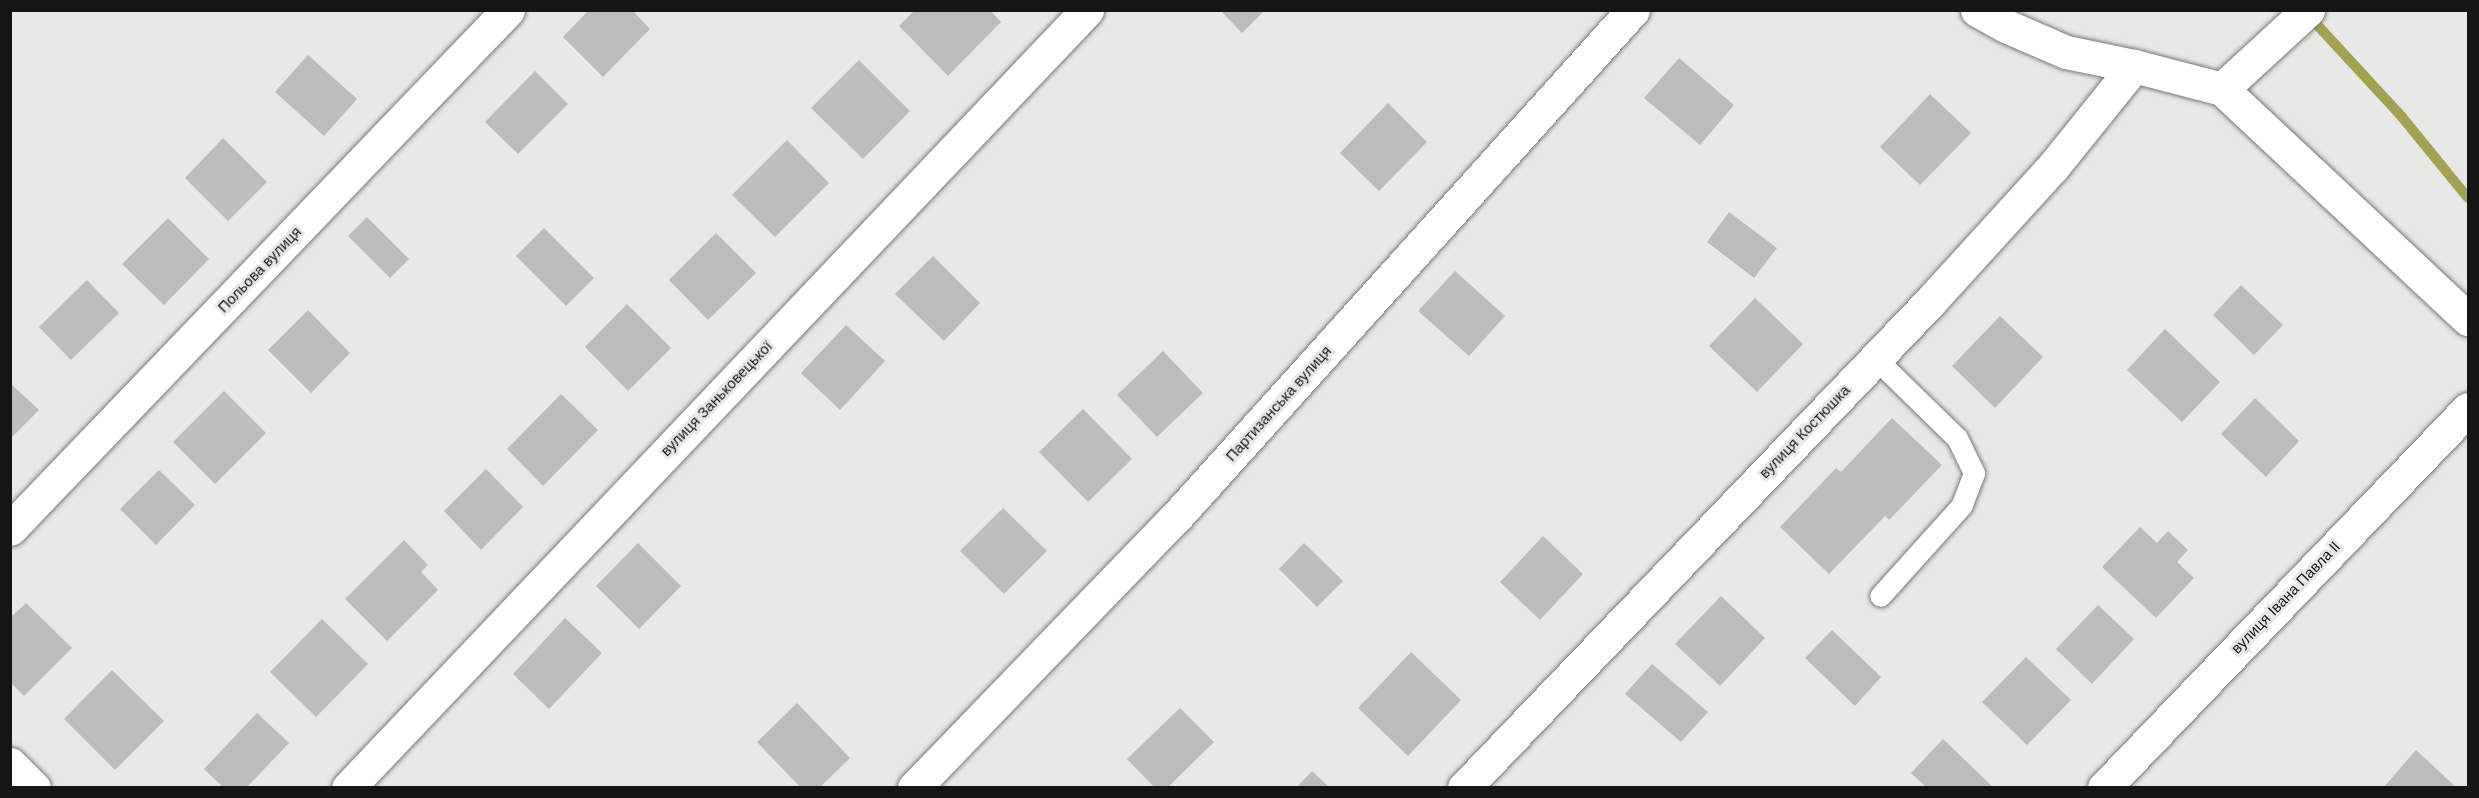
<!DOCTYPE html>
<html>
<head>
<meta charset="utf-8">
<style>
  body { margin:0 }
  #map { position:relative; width:2479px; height:798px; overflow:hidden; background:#e8e8e4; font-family:"DM Sans",sans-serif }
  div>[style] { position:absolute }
  .stream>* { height:10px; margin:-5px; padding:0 5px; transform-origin:5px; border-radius:5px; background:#a5a154 }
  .building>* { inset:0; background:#bcbcb9 }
  .roads { filter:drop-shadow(0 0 2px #797975) drop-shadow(0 0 2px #797975) }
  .service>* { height:21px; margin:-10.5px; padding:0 10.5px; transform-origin:10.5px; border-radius:10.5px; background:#fff }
  .minor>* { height:33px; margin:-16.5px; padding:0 16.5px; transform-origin:16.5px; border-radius:16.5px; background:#fff }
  span { translate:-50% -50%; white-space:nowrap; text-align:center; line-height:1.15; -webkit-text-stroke:6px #e8e8e4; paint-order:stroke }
  .street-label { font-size:15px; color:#151513 }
  .frame { position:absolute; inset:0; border:12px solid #151513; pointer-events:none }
</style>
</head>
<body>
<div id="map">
  <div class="stream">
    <div style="left:2308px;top:15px;width:139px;rotate:47.3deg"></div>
    <div style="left:2402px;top:117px;width:104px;rotate:50.8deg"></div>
  </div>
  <div class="building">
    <div style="clip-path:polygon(589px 10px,632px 10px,650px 29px,603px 77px,563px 37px)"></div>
    <div style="clip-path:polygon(915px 10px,990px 10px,1001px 22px,948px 76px,899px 26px)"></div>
    <div style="clip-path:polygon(1220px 10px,1265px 10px,1242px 33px)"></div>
    <div style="clip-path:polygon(308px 55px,357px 99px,324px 136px,275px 92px)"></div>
    <div style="clip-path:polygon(1679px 58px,1734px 105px,1700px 145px,1644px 98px)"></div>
    <div style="clip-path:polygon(859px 60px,910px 111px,863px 159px,811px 108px)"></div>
    <div style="clip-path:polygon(535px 71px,568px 104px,518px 154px,485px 122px)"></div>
    <div style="clip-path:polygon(1930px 94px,1971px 133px,1920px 185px,1880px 147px)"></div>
    <div style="clip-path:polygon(1388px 103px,1427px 142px,1379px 191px,1340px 153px)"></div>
    <div style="clip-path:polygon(223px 138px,267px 182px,228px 221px,185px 178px)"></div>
    <div style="clip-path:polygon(787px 140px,829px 183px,775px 237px,732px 195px)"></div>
    <div style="clip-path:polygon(1729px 212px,1777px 248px,1754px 278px,1707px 242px)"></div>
    <div style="clip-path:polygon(367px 217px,409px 259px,390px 278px,348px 236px)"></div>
    <div style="clip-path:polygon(168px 218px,209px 259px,164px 305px,122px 264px)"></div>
    <div style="clip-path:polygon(544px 228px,594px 278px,566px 306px,516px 256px)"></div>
    <div style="clip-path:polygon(716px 233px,756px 273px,708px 320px,669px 280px)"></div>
    <div style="clip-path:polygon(933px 256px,980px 303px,944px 341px,895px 294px)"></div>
    <div style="clip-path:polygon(1455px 271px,1505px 316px,1469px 356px,1418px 311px)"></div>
    <div style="clip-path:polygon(87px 280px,119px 313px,71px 360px,39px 327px)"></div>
    <div style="clip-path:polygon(2241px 285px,2283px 325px,2254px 355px,2213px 315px)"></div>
    <div style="clip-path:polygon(1755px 298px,1803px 344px,1757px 392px,1709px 346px)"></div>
    <div style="clip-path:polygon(627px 304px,671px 348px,628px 391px,585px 347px)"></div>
    <div style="clip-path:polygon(308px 310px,350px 353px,311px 393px,268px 350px)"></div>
    <div style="clip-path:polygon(2000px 316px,2043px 357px,1995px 408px,1952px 366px)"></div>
    <div style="clip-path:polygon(846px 325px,885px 361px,840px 410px,801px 373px)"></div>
    <div style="clip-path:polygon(2165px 329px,2220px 382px,2182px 422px,2127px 370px)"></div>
    <div style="clip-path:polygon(1163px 351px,1203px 393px,1157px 437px,1117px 395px)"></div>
    <div style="clip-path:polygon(10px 383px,39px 410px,10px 439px)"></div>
    <div style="clip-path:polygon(224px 391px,266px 433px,215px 484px,173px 442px)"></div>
    <div style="clip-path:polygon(561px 394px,598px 430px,543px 486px,507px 449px)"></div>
    <div style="clip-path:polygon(2255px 398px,2299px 441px,2266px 477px,2221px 434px)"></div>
    <div style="clip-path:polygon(1083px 409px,1132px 459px,1088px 502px,1039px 452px)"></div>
    <div style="clip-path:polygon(1892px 418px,1942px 465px,1889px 520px,1885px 516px,1829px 574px,1780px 527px,1836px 468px,1841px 472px)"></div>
    <div style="clip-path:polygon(486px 469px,523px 507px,481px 550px,444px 511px)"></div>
    <div style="clip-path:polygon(159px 470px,195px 505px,156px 545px,120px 509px)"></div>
    <div style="clip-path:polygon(1003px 508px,1047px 551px,1004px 594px,960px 551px)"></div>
    <div style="clip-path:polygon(2140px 527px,2157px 543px,2168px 531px,2188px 550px,2177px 562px,2194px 578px,2156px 618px,2102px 567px)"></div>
    <div style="clip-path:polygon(1543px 536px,1583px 574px,1540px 620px,1500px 582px)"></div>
    <div style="clip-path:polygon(404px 540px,428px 565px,421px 572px,438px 590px,387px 641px,345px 599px)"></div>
    <div style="clip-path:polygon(638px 543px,681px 586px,639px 629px,596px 586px)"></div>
    <div style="clip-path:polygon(1304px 543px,1343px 581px,1317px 607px,1279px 569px)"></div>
    <div style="clip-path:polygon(1721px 596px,1765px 638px,1720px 686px,1675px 644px)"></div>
    <div style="clip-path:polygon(26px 603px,72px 648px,24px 696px,10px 682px,10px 618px)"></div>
    <div style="clip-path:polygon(2098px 605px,2134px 639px,2092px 684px,2056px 649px)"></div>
    <div style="clip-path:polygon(565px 618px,602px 653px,549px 709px,513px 674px)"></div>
    <div style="clip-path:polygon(322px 619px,368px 664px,316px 717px,270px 672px)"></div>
    <div style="clip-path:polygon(1832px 630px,1881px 677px,1855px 706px,1805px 658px)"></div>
    <div style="clip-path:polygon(1411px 652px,1461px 700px,1408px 756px,1358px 708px)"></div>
    <div style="clip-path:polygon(2026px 657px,2071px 700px,2027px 745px,1982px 702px)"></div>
    <div style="clip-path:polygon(1652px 664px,1708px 712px,1681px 742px,1625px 694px)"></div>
    <div style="clip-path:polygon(112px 670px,164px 721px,115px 770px,64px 719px)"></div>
    <div style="clip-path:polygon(797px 703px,850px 758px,819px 788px,801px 788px,757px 742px)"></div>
    <div style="clip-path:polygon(1180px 708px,1214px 742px,1167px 788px,1155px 788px,1127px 759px)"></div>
    <div style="clip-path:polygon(257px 713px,289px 743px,246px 788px,224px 788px,204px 769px)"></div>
    <div style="clip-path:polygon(1943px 739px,1994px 788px,1927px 788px,1911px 773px)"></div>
    <div style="clip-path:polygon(2416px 750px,2457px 788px,2383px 788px)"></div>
    <div style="clip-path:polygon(1312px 771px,1330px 788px,1296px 788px)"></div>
  </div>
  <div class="roads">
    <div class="service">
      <div style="left:1876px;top:359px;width:113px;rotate:44.3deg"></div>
      <div style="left:1957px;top:438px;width:39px;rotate:64deg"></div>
      <div style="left:1974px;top:473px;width:34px;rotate:111deg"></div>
      <div style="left:1962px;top:505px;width:122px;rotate:132deg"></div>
    </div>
    <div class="minor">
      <div style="left:1977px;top:10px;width:33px;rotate:29deg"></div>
      <div style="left:2006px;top:26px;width:65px;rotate:23.4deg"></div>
      <div style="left:2066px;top:52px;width:69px;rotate:11.6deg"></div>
      <div style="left:2134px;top:66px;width:91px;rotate:14.6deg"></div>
      <div style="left:2222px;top:89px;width:337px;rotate:43.1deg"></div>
      <div style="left:2222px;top:89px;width:117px;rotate:-42.6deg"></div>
      <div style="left:10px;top:529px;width:719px;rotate:-46.18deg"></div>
      <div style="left:10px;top:764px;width:34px;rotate:45deg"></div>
      <div style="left:348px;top:788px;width:1073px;rotate:-46.47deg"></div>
      <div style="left:914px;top:788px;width:378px;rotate:-46deg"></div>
      <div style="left:1177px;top:516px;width:681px;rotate:-47.98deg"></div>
      <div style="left:1464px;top:788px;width:672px;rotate:-46.21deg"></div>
      <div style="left:1929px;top:303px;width:183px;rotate:-47.7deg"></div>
      <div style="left:2052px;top:168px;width:131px;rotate:-51.2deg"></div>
      <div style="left:2104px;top:788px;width:525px;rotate:-46.16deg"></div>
    </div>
  </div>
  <div class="street-label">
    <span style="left:260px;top:270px;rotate:-46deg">Польова вулиця</span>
    <span style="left:717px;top:399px;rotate:-46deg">вулиця Заньковецької</span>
    <span style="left:1279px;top:404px;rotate:-48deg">Партизанська вулиця</span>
    <span style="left:1805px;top:432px;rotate:-46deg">вулиця Костюшка</span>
    <span style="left:2286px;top:598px;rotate:-46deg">вулиця Івана Павла II</span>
  </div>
  <div class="frame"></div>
</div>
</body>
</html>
